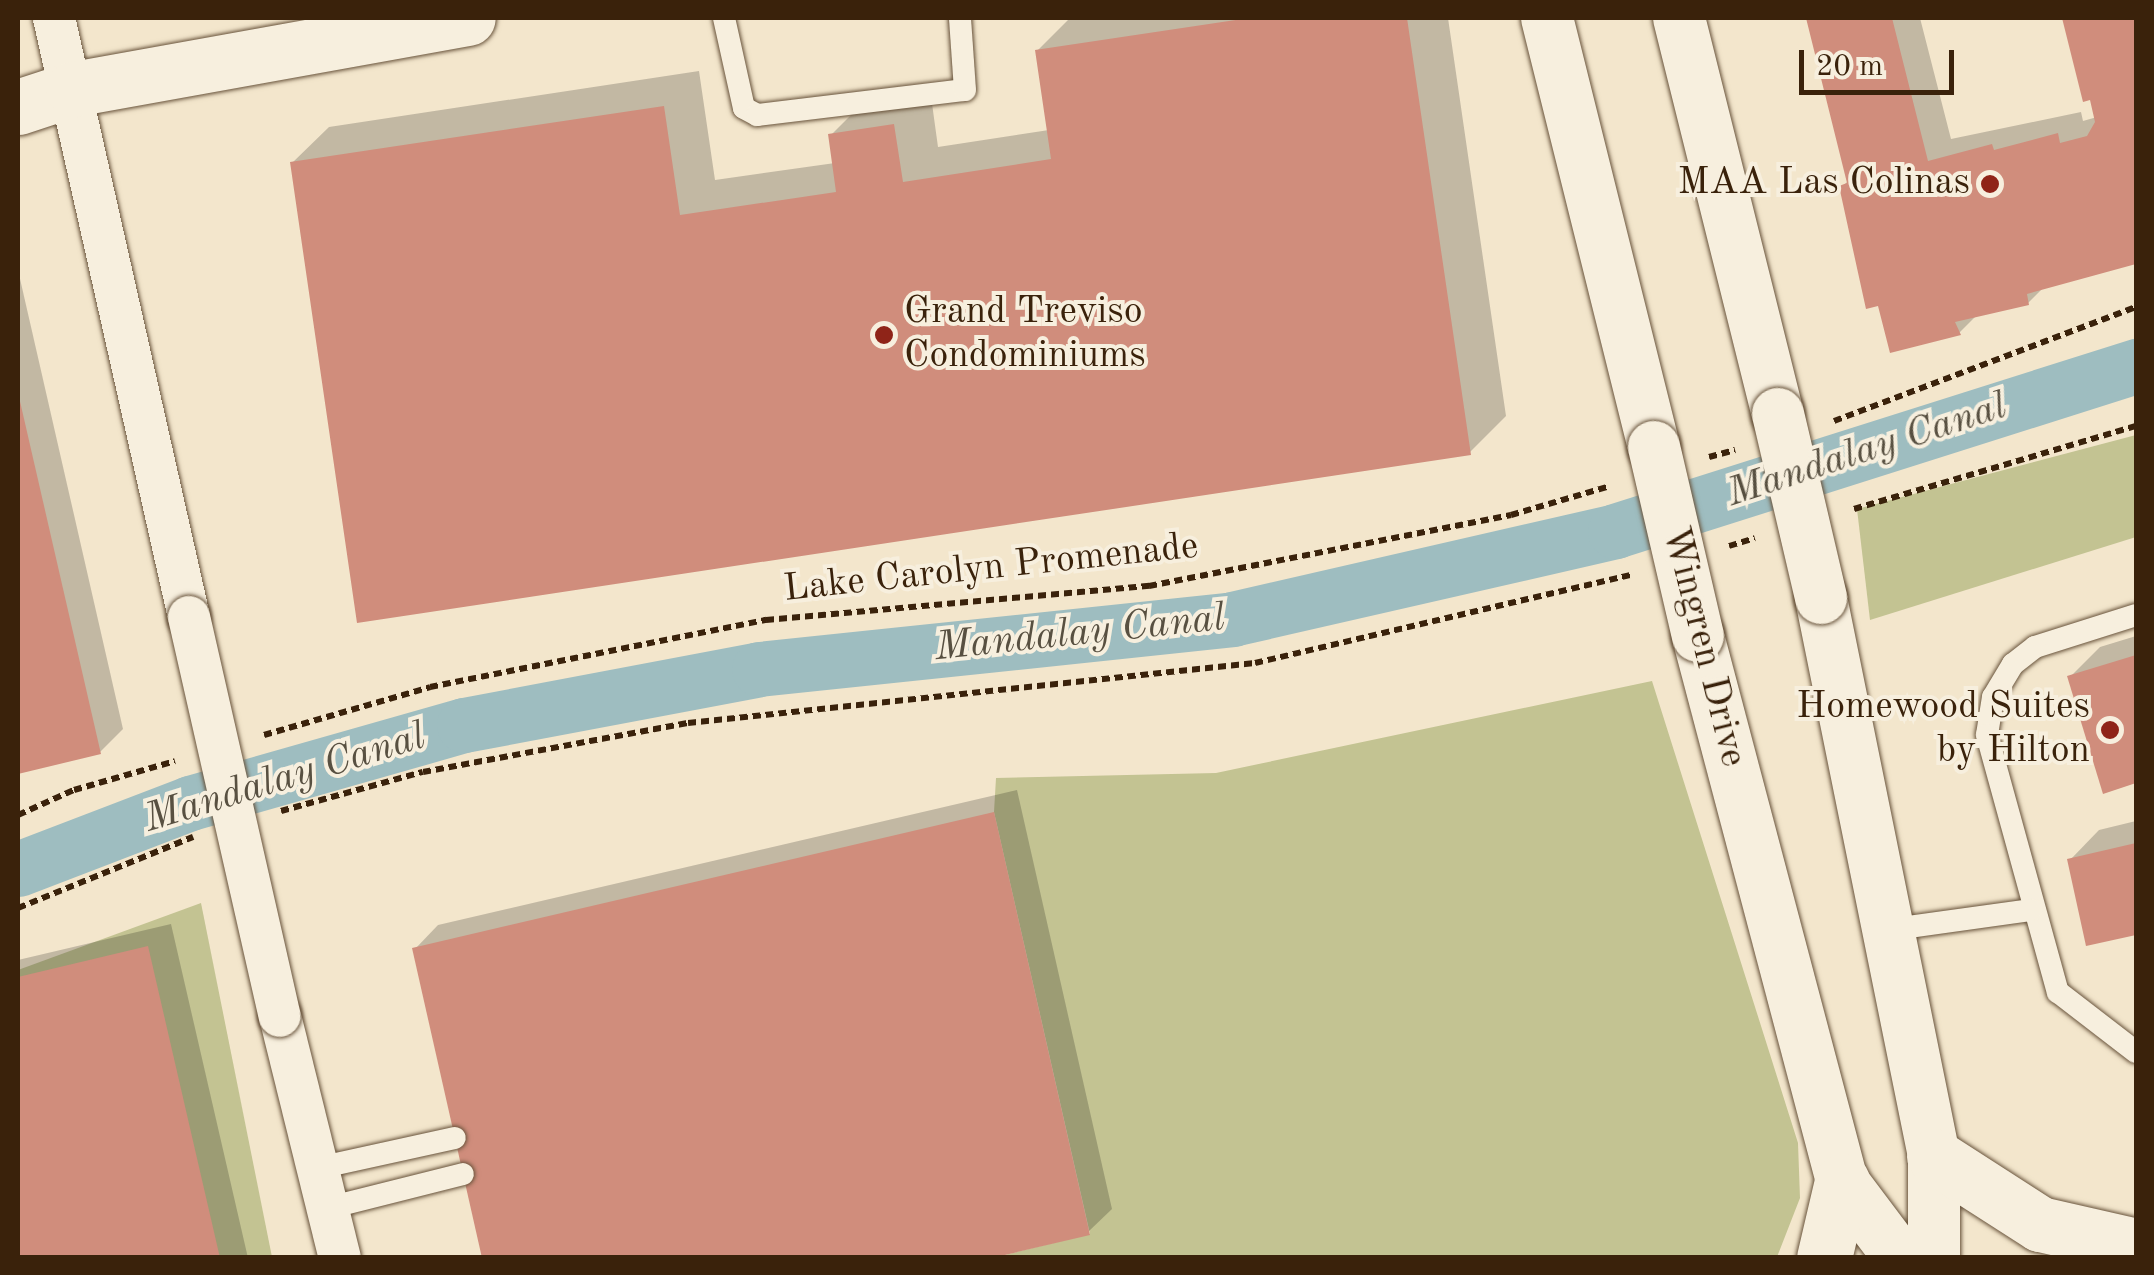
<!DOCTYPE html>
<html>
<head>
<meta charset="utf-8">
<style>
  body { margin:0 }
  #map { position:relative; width:2154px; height:1275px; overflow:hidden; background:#f3e6cc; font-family:"Old Standard TT",serif }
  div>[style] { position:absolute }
  .green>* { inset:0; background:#c3c392 }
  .shadow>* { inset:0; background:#0003 }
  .canal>* { height:55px; margin:-27.5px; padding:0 27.5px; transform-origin:27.5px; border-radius:27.5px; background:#9ebdc0 }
  .building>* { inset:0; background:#d08d7c }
  .path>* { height:6px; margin-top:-3px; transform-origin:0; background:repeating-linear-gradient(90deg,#3a220b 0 8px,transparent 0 13px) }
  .roads { filter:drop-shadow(0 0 2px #68533b) drop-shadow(0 0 2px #68533b) }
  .service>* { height:22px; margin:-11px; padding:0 11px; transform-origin:11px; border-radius:11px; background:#f7efde }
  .minor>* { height:42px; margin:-21px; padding:0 21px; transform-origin:21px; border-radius:21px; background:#f7efde }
  .tertiary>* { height:52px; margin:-26px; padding:0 26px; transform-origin:26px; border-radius:26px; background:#f7efde }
  .secondary>* { height:55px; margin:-27.5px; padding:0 27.5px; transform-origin:27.5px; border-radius:27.5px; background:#f7efde }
  .bridges { filter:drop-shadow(0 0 2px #68533b) drop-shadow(0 0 2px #68533b) }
  .minor-bridge>* { height:42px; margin:-21px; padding:0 21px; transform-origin:21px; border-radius:21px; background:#f7efde }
  .tertiary-bridge>* { height:52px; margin:-26px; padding:0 26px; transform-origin:26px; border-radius:26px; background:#f7efde }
  .dots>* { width:28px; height:28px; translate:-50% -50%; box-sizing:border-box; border:5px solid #f7efde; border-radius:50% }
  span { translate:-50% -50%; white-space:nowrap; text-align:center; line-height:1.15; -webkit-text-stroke:8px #f7efde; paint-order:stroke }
  .poi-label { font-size:38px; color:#3a220b }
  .right { translate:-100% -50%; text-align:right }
  .left { translate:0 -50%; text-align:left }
  .street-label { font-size:38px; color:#3a220b }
  .water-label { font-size:40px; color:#585041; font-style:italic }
  .frame { position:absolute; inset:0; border:20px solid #3a220b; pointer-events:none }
  .scale { position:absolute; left:1799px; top:50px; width:155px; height:45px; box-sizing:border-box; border:5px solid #3a220b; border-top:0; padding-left:12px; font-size:30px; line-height:35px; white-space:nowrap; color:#3a220b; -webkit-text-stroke:8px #f7efde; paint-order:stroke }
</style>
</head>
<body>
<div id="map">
  <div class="green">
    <div style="clip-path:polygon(2136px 435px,2136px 537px,1870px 620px,1857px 509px)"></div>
    <div style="clip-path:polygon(1652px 681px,1798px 1143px,1800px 1198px,1777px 1257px,992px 1258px,1090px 1234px,994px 812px,996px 778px,1216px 773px)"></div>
    <div style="clip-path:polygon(201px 903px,272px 1257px,18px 1258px,18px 970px)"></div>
  </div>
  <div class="shadow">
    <div style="clip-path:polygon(1070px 18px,1448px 18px,1506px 416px,1470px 452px,292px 163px,329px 127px,699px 71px,715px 180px,835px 163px,831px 135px,867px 99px,930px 89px,938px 147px,1049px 130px,1037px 51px)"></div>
    <div style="clip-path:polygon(1808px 18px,1920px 18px,1951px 139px,2081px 112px,2083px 121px,2097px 117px,2092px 97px,2085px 99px,2064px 18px,2136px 18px,2136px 261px,2044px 287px,2028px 303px,1978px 314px,1959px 333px,1879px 303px,1842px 187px,1849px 180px)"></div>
    <div style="clip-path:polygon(18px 270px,123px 729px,100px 752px,18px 771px)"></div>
    <div style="clip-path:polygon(2136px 636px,2136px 781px,2105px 791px,2070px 677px,2100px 647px)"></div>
    <div style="clip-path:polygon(1017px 790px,1112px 1209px,1088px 1232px,415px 949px,438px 925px)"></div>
    <div style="clip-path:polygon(2136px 821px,2136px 932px,2088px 943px,2070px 860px,2099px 830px)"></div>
    <div style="clip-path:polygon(171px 924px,248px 1258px,18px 1258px,18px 960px)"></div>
  </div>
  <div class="canal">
    <div style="left:18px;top:869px;width:184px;rotate:-21deg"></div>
    <div style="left:190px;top:803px;width:285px;rotate:-15.9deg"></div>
    <div style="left:464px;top:725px;width:300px;rotate:-10.7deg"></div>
    <div style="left:759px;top:669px;width:476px;rotate:-6deg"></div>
    <div style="left:1232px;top:619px;width:393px;rotate:-12.9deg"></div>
    <div style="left:1615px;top:531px;width:547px;rotate:-17.57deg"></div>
  </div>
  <div class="building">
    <div style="clip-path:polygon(1249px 18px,1407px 18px,1471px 455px,357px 623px,290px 162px,664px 106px,680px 215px,836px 192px,828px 134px,894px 124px,903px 182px,1051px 159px,1035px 50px)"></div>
    <div style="clip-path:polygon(1806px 18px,1892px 18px,1928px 161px,1992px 144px,1994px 150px,2058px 133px,2060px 143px,2087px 136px,2095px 122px,2090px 100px,2083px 102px,2062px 18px,2136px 18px,2136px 264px,2027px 294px,2029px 305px,1955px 322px,1961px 335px,1890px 353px,1878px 306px,1866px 309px,1839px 186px,1847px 183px)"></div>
    <div style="clip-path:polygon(19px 397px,101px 754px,18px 774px,18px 398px)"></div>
    <div style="clip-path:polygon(2136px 655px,2136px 783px,2103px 794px,2067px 676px)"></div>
    <div style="clip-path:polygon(994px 812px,1090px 1235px,992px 1258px,482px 1258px,412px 948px)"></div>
    <div style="clip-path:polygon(2136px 843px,2136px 935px,2086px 946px,2067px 859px)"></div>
    <div style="clip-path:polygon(148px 946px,220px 1258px,18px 1258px,18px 977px)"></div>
  </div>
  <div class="path">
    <div style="left:1834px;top:421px;width:323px;rotate:-20.7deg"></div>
    <div style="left:1709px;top:457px;width:27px;rotate:-15deg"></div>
    <div style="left:1854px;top:509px;width:294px;rotate:-16.4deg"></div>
    <div style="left:1729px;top:546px;width:27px;rotate:-17deg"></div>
    <div style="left:264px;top:735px;width:173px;rotate:-16.1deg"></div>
    <div style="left:430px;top:687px;width:343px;rotate:-11.3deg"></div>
    <div style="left:766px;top:620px;width:385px;rotate:-5.1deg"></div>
    <div style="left:1149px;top:586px;width:369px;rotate:-11.1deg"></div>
    <div style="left:1511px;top:515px;width:103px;rotate:-16.3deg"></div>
    <div style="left:281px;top:811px;width:147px;rotate:-15.4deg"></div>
    <div style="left:423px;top:772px;width:269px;rotate:-10.5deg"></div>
    <div style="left:688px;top:723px;width:570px;rotate:-6.04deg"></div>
    <div style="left:1255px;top:663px;width:386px;rotate:-13.2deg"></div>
    <div style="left:18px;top:815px;width:61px;rotate:-24.1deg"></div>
    <div style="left:74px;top:790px;width:105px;rotate:-16deg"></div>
    <div style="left:18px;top:908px;width:189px;rotate:-22.1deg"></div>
  </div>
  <div class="roads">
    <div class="service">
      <div style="left:724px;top:18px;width:92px;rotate:77.5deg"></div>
      <div style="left:744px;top:108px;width:15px;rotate:28deg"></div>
      <div style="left:757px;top:115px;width:209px;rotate:-6.9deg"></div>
      <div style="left:965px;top:90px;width:72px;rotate:-94deg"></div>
      <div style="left:2136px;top:615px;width:106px;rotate:162.4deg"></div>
      <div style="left:2035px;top:647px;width:28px;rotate:142deg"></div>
      <div style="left:2013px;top:664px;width:39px;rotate:121deg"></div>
      <div style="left:1993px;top:697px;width:38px;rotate:99deg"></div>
      <div style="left:1987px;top:735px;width:267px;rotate:74.6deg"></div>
      <div style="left:2058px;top:992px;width:98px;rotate:37.6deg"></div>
      <div style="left:1887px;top:930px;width:146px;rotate:-7.9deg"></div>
      <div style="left:318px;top:1168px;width:140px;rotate:-12.4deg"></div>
      <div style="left:328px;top:1208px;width:139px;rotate:-14.1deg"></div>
    </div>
    <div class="minor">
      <div style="left:54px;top:18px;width:614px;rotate:77.3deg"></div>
      <div style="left:280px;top:1016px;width:249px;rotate:76.1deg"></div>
    </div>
    <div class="tertiary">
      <div style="left:1547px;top:18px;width:442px;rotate:76deg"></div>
      <div style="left:1679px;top:18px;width:408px;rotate:76deg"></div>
      <div style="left:1821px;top:598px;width:569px;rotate:78.55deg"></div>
      <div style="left:1934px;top:1156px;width:102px;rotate:90deg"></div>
      <div style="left:1698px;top:636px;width:564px;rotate:75.2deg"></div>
      <div style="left:1842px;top:1181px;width:96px;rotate:53deg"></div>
    </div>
    <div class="secondary">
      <div style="left:18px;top:107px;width:58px;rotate:-18.1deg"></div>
      <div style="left:73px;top:89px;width:401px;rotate:-10.2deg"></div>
      <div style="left:1934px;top:1156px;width:126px;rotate:32.7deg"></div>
      <div style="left:2040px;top:1224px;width:98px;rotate:12.9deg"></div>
      <div style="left:1824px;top:1258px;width:79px;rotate:-76.8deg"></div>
    </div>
  </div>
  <div class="bridges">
    <div class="minor-bridge">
      <div style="left:189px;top:617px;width:409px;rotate:77.2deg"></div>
    </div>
    <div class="tertiary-bridge">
      <div style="left:1778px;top:414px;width:189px;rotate:76.8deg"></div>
      <div style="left:1654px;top:447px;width:194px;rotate:76.9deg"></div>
    </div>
  </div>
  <div class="dots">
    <div style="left:1990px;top:184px;background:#8f2418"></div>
    <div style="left:884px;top:335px;background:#8f2418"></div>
    <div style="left:2110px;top:730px;background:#8f2418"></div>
  </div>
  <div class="poi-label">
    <span class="right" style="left:1970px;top:184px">MAA Las Colinas</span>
    <span class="left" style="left:904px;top:335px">Grand Treviso<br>Condominiums</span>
    <span class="right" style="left:2090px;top:730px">Homewood Suites<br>by Hilton</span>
  </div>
  <div class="street-label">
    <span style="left:991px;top:569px;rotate:-6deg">Lake Carolyn Promenade</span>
    <span style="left:1703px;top:647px;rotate:76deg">Wingren Drive</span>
  </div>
  <div class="water-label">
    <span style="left:1867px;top:451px;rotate:-18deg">Mandalay Canal</span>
    <span style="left:1080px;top:634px;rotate:-6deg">Mandalay Canal</span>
    <span style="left:285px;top:779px;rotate:-17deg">Mandalay Canal</span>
  </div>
  <div class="frame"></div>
  <div class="scale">20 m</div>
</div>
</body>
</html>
